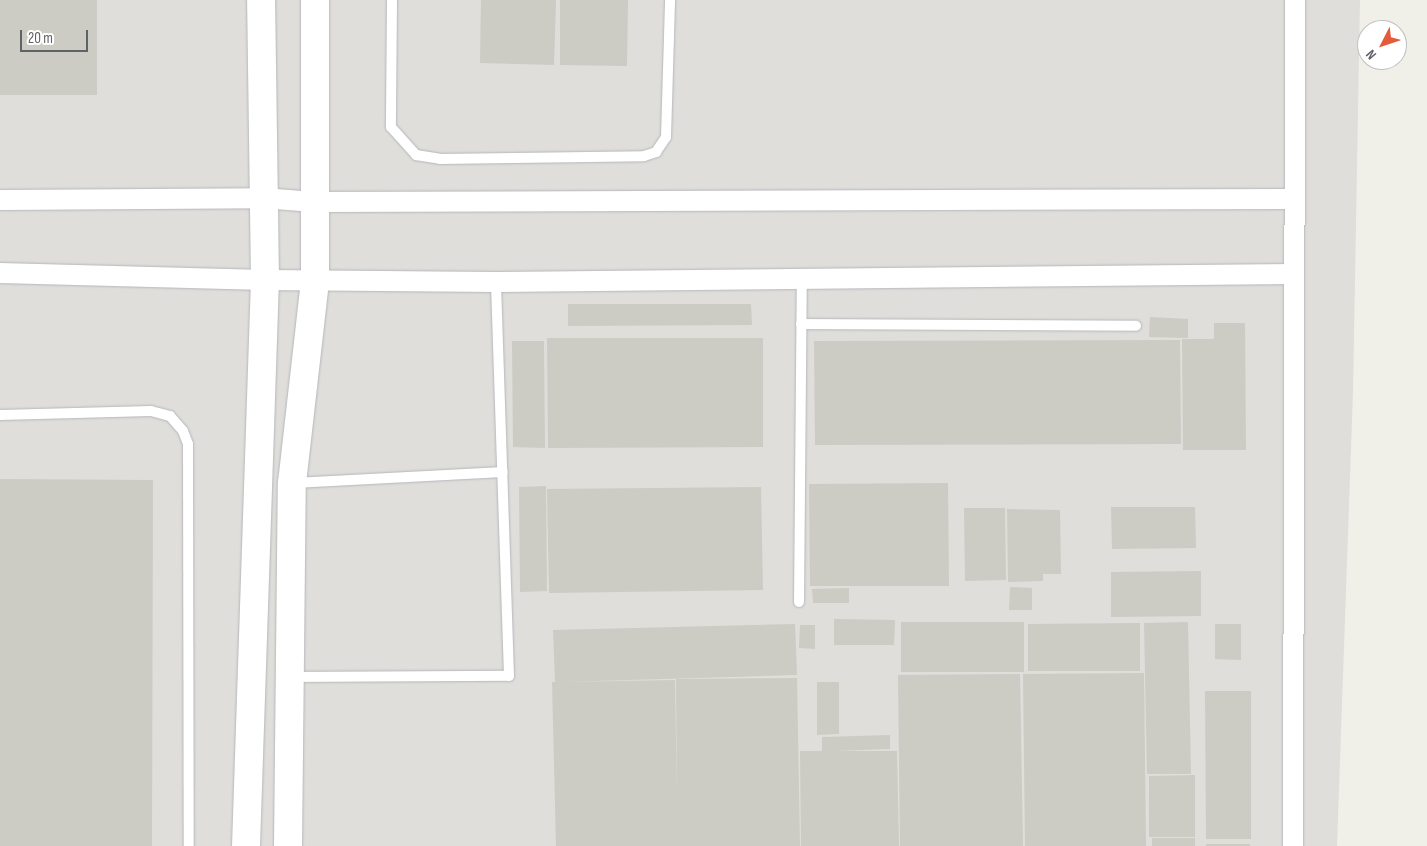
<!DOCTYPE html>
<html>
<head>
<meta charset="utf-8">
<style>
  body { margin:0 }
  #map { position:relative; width:1427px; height:846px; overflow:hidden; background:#f0efe8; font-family:"Sofia Sans Condensed",sans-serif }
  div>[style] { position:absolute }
  .industrial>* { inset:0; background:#dfdeda }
  .building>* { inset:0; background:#cccbc4 }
  .roads { filter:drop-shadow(0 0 1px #b5b7bb) drop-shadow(0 0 1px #b5b7bb) }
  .lane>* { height:10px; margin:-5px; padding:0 5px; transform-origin:5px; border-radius:5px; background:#fff }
  .street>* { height:20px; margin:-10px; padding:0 10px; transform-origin:10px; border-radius:10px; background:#fff }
  .secondary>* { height:28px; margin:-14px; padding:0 14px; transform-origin:14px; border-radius:14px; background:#fff }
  span { translate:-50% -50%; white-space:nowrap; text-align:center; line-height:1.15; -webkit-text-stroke:5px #fff; paint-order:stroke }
  .north { position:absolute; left:1357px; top:20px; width:50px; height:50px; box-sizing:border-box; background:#fff; border:1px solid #bfc0c2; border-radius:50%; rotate:229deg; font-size:14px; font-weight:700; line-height:20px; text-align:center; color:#5f6267 }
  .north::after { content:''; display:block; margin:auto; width:18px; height:22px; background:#e45a3a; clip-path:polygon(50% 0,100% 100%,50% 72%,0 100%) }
  .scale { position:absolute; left:20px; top:30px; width:68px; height:22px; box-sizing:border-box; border:2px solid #5f6267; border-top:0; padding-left:6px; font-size:15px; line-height:18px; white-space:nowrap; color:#5f6267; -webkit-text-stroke:4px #fff; paint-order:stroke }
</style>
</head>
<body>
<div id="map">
  <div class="industrial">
    <div style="clip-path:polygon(0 0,1360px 0,1353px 392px,1337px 846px,0 846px)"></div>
  </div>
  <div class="building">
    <div style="clip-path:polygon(0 0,97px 0,97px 95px,0 95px)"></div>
    <div style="clip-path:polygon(481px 0,556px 0,554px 65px,480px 63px)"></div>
    <div style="clip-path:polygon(560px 0,628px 0,627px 66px,560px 65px)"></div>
    <div style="clip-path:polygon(568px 304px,751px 304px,752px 325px,568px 326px)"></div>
    <div style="clip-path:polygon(1150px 317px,1188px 319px,1188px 338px,1149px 337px)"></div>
    <div style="clip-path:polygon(1214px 323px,1245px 323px,1246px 450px,1183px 450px,1182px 339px,1214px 339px)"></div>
    <div style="clip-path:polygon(547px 338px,763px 338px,763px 447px,548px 448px)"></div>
    <div style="clip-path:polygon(1180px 340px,1181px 444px,815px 445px,814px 341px)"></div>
    <div style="clip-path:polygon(512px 341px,544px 341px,545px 448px,513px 447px)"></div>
    <div style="clip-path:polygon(0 479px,153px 480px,152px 846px,0 846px)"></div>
    <div style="clip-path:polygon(948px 483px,949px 586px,810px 586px,809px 484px)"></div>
    <div style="clip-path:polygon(546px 486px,547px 591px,520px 592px,519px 487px)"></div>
    <div style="clip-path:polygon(761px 487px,763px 590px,549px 593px,547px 489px)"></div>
    <div style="clip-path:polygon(1111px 507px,1195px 507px,1196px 548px,1112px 549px)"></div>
    <div style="clip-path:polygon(964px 508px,1005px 508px,1006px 580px,965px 581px)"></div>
    <div style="clip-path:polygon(1007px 509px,1060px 510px,1061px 574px,1043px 574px,1043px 581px,1008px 582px)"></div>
    <div style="clip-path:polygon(1201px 571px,1201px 616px,1111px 617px,1111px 572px)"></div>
    <div style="clip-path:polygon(1010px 587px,1032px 588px,1032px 610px,1009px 610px)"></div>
    <div style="clip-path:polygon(849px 588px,849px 603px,813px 603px,812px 589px)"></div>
    <div style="clip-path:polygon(834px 619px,895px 620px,894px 645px,834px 645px)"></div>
    <div style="clip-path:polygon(901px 622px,1024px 622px,1024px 672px,901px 672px)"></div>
    <div style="clip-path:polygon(1188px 622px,1191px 774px,1147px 774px,1144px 623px)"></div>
    <div style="clip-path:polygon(1140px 623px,1140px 671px,1028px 671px,1028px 624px)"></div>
    <div style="clip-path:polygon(795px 624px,797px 675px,563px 682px,675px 680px,677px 805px,676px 679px,797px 678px,800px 846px,556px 846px,552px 682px,555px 682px,553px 630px)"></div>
    <div style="clip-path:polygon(1215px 624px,1241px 624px,1241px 660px,1215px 659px)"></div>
    <div style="clip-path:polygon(800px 625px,815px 625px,815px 649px,799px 648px)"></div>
    <div style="clip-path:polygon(1144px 673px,1146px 846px,1025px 846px,1023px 674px)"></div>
    <div style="clip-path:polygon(1020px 674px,1023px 846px,900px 846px,898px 675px)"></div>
    <div style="clip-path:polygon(817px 682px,839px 682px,839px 734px,817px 735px)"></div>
    <div style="clip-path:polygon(1205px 691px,1251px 691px,1251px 839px,1206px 839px)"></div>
    <div style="clip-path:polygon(890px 735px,890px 749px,835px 751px,897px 751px,899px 846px,801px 846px,800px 751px,822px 751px,822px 737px)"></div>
    <div style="clip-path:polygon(1195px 775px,1195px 837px,1149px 837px,1149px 776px)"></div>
    <div style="clip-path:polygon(1152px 838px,1195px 838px,1195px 846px,1152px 846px)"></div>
    <div style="clip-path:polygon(1206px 844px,1250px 844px,1250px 846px,1206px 846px)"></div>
  </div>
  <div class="roads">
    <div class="lane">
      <div style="left:392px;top:0;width:127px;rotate:90.5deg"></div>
      <div style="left:391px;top:127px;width:38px;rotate:48deg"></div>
      <div style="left:416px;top:155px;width:24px;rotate:9deg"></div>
      <div style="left:440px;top:159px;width:204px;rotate:-0.8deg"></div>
      <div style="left:644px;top:156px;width:13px;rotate:-18deg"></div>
      <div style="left:656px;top:152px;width:18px;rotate:-56deg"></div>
      <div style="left:666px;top:137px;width:137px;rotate:-88.3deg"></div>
      <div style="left:801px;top:324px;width:335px;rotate:0.3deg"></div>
      <div style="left:0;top:415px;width:151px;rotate:-1.5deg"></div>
      <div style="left:151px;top:411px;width:20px;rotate:15deg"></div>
      <div style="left:170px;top:416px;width:20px;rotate:49deg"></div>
      <div style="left:183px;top:431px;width:14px;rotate:69deg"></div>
      <div style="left:188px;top:444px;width:402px;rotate:89.9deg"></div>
      <div style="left:294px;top:483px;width:209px;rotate:-3deg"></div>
      <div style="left:799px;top:602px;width:323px;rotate:-89.5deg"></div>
      <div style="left:291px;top:677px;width:218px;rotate:-0.3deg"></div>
      <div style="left:509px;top:676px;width:394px;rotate:-91.9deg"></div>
    </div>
    <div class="street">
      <div style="left:0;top:200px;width:263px;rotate:-0.4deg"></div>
      <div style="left:263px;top:198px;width:51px;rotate:4.5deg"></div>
      <div style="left:314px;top:202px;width:980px;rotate:-0.18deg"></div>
      <div style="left:0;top:273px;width:265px;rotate:1.5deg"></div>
      <div style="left:265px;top:280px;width:231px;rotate:0.5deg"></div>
      <div style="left:496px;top:282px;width:797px;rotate:-0.58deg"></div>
      <div style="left:1293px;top:846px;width:846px;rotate:-89.86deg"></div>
    </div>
    <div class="secondary">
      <div style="left:246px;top:846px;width:566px;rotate:-88.08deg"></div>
      <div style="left:265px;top:280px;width:280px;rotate:-90.8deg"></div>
      <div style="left:288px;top:846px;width:363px;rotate:-89.4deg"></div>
      <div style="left:292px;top:483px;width:204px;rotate:-83.5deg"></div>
      <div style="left:315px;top:280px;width:280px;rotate:-90deg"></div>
    </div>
  </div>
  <div class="north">N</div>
  <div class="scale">20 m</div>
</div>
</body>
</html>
